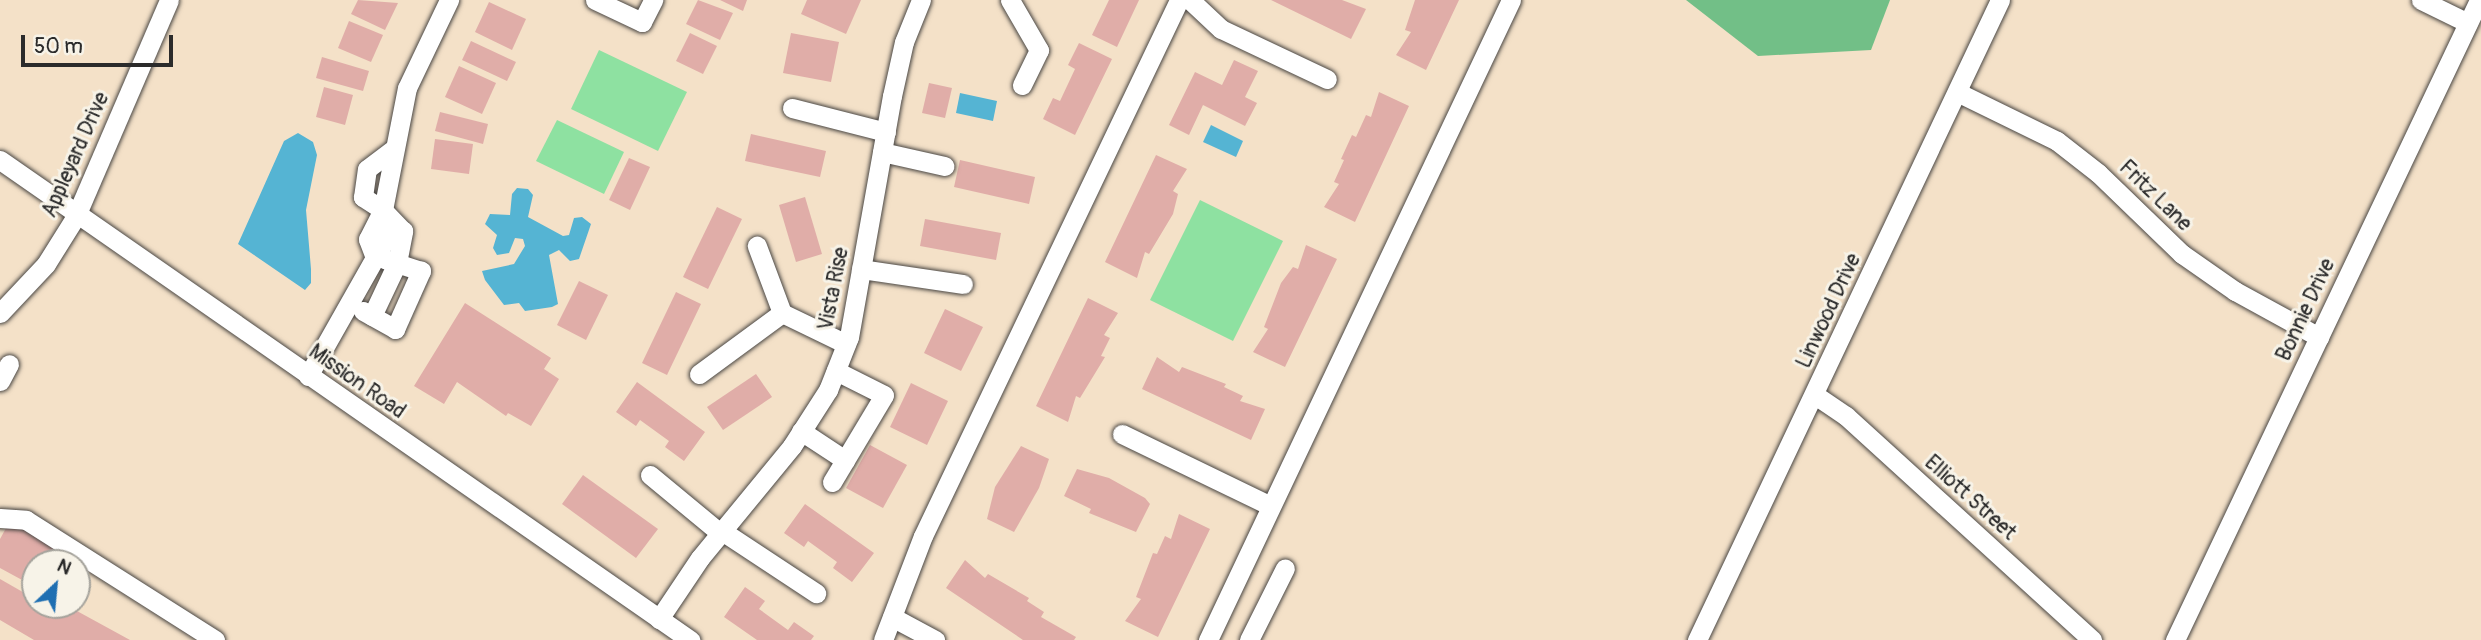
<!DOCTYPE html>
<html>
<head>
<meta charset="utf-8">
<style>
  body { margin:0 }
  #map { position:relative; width:2481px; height:640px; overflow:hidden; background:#f4e1c8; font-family:Pangolin,sans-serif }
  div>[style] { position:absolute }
  .green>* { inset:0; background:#8ee1a1 }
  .forest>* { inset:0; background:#72bf87 }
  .water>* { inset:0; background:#55b4d3 }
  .building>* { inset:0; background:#e0ada8 }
  .roads { filter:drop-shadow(0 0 2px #494643) drop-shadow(0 0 2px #494643) }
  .minor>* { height:19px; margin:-9.5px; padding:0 9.5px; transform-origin:9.5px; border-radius:9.5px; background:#fff }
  span { translate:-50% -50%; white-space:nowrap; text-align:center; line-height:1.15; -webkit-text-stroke:6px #f7f3e8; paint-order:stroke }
  .street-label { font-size:21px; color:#2b2b2b }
  .north { position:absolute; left:21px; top:549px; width:70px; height:70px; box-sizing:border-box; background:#f7f3e8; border:2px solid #a5a39c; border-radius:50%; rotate:26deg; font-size:19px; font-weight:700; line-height:28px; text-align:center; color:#2b2b2b }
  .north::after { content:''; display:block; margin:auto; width:24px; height:32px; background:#1f6fb2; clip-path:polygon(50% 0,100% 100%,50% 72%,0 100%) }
  .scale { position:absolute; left:21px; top:35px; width:152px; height:32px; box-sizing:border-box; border:4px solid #2b2b2b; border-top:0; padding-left:9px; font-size:21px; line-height:24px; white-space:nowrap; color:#2b2b2b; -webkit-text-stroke:5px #f7f3e8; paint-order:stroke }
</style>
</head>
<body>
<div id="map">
  <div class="green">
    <div style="clip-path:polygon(599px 50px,687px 92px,658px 151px,571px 109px)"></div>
    <div style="clip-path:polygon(557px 120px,624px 152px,604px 194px,536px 161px)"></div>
    <div style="clip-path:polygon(1200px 200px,1283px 241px,1233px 341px,1150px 300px)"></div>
  </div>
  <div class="forest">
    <div style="clip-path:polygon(1686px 0,1890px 0,1871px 50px,1758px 56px)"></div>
  </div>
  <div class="water">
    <div style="clip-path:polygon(960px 93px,997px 101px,993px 121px,956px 113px)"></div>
    <div style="clip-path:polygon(1211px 125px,1243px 141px,1236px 157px,1203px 142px)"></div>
    <div style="clip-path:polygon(298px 133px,313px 142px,317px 155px,306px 210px,311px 269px,311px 283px,305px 290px,238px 244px,284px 141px)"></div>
    <div style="clip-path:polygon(517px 188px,528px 189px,533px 195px,528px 217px,563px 236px,569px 235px,574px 218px,582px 217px,591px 224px,579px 259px,570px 261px,559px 250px,549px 255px,558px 304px,552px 307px,525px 311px,519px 303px,504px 305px,485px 280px,482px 271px,514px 264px,525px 246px,523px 239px,515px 238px,509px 253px,497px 255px,493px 248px,497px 235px,485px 224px,490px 214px,510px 215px,512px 194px)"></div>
  </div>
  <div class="building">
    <div style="clip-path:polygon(358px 0,398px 3px,385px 30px,351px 14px)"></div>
    <div style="clip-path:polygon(698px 0,733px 13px,720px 40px,686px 24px)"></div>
    <div style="clip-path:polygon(720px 0,747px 0,743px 11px)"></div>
    <div style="clip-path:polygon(807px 0,861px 0,846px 34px,801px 14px)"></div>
    <div style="clip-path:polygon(1109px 0,1139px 0,1117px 47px,1092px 35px)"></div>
    <div style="clip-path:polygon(1271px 0,1342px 0,1366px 9px,1351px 39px)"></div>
    <div style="clip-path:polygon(1415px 0,1459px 0,1426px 70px,1396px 55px,1411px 32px,1405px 30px)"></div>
    <div style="clip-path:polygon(489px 2px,526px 19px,512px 50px,475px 32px)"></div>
    <div style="clip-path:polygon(349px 21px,383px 35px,371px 62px,338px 48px)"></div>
    <div style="clip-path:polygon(690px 33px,717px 46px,703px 74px,676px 61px)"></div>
    <div style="clip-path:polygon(791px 33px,839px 42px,831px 82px,783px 73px)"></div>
    <div style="clip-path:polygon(471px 41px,516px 62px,507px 81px,462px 60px)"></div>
    <div style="clip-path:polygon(1079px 43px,1112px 59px,1075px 135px,1043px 119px,1053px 98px,1060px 101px,1075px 69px,1068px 65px)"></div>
    <div style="clip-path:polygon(322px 57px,369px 71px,363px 91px,316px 78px)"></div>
    <div style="clip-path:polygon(1234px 60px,1258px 71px,1245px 97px,1257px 103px,1245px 126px,1203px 105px,1189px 135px,1169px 125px,1195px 72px,1222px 85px)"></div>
    <div style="clip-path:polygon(459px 66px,496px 83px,482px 114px,445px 97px)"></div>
    <div style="clip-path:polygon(929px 83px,952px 88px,945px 118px,922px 113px)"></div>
    <div style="clip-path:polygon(324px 87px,353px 95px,345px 125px,316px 117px)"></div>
    <div style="clip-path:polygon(1379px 92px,1409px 106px,1355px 222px,1324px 207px,1339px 184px,1334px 182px,1344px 160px,1341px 159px,1352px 135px,1356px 137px,1366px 115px,1371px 117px)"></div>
    <div style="clip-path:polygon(440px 112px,488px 124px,483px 144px,435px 131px)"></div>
    <div style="clip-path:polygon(751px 134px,826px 151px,820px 177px,745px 161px)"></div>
    <div style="clip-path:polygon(435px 139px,473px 144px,469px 174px,431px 169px)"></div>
    <div style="clip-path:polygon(1156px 155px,1187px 169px,1173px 191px,1178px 194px,1173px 214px,1149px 254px,1145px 252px,1137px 278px,1105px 262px)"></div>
    <div style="clip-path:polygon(629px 158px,650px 167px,630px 210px,609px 200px)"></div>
    <div style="clip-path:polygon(960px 160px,1035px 177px,1029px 204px,954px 187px)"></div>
    <div style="clip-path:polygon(805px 197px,822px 254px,796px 262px,779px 205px)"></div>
    <div style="clip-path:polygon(717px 207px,742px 219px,708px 289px,683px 277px)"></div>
    <div style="clip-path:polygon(925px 219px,1001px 233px,996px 260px,920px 246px)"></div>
    <div style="clip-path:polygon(1306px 245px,1337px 259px,1285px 367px,1253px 352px,1268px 329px,1264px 327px,1281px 283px,1293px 267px,1298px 269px)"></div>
    <div style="clip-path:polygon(579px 281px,608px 295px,586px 340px,557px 325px)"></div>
    <div style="clip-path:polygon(676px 292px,701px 304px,667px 375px,642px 363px)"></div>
    <div style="clip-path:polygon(1088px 298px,1118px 313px,1104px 335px,1110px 338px,1101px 356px,1105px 357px,1080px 398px,1076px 396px,1068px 422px,1036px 406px)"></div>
    <div style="clip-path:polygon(465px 303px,551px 358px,544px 369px,559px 379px,531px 426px,508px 413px,506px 416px,457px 382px,444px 404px,414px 386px)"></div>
    <div style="clip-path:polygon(945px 309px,983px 327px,961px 371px,924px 353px)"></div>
    <div style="clip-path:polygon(1157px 357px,1179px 372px,1182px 367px,1226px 384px,1224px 387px,1243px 396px,1240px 401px,1265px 409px,1251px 440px,1142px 389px)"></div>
    <div style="clip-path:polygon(756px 374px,772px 397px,723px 430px,707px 407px)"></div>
    <div style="clip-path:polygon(637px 382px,705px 432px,684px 461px,665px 447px,669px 441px,640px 420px,636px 426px,616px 412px)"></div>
    <div style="clip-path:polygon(911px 383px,948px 401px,927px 445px,890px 427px)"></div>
    <div style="clip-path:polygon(870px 445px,907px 465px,883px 508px,846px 488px)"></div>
    <div style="clip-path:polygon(1021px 446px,1049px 459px,1039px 488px,1014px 532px,987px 519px,995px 487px)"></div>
    <div style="clip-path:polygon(1077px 469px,1109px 478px,1145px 498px,1150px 504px,1136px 532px,1089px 513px,1091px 509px,1064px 496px)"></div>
    <div style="clip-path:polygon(583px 475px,658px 529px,636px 558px,562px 504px)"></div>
    <div style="clip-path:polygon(805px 504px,874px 553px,852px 582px,833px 568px,837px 562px,808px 541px,804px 547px,784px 533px)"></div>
    <div style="clip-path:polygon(1179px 514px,1210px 529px,1158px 637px,1125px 621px,1141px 599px,1136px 597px,1153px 553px,1157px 554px,1165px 536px,1171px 539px)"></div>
    <div style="clip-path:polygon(11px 519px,78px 563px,35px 563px,35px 587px,0 568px,0 539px)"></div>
    <div style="clip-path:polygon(965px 560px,985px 578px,988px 574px,1029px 598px,1027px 601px,1044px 612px,1041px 617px,1076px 637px,1074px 640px,1023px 640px,946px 588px)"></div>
    <div style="clip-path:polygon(0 579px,35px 599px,35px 605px,66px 605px,130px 640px,34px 640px,0 620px)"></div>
    <div style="clip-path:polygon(745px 587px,765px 601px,759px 609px,788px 630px,794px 622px,814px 636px,811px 640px,757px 640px,724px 617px)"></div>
  </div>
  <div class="roads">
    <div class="minor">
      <div style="left:595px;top:0;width:52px;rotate:25.1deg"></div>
      <div style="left:642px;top:22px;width:25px;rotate:-63deg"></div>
      <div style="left:1010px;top:0;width:58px;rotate:59.9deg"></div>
      <div style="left:1039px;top:50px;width:39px;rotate:116deg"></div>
      <div style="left:1190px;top:0;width:42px;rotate:43.1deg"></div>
      <div style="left:1221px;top:29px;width:117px;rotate:25.3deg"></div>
      <div style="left:2421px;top:0;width:52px;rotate:26.1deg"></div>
      <div style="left:1957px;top:92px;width:111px;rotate:26.1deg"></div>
      <div style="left:2057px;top:141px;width:52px;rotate:38deg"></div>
      <div style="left:2098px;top:173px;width:117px;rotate:44deg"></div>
      <div style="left:2182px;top:254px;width:65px;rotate:34.9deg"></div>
      <div style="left:2235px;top:291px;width:96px;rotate:28.7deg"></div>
      <div style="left:792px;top:108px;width:97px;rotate:14.3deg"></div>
      <div style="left:882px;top:152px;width:64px;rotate:12.7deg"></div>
      <div style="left:0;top:160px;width:841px;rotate:34.82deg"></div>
      <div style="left:374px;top:255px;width:17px;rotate:-111deg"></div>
      <div style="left:368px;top:239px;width:33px;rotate:-63deg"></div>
      <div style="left:383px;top:210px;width:124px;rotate:-78.9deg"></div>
      <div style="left:407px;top:88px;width:98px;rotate:-64.5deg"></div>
      <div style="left:861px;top:269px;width:103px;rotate:8.4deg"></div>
      <div style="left:363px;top:311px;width:37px;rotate:29deg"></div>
      <div style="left:395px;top:329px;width:64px;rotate:-65.9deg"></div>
      <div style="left:421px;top:271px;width:38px;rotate:-162deg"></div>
      <div style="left:0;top:313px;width:67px;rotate:-46.8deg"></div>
      <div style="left:46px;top:264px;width:57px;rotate:-58deg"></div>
      <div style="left:76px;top:216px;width:235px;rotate:-66.7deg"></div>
      <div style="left:782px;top:313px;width:71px;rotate:25.8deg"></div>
      <div style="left:372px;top:316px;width:59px;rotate:-64.7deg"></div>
      <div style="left:397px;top:263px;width:33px;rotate:-79deg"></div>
      <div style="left:403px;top:231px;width:29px;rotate:-134deg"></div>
      <div style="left:383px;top:210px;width:24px;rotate:-147deg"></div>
      <div style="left:363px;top:197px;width:28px;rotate:-82deg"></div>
      <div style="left:367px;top:169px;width:34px;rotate:-37deg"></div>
      <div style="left:699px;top:374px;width:103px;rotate:-36.3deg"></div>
      <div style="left:782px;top:313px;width:72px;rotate:-110.5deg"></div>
      <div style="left:308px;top:376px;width:156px;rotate:-60.5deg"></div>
      <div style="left:385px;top:240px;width:30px;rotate:-94deg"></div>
      <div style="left:0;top:381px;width:19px;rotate:-62deg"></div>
      <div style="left:1815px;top:395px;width:37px;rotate:34deg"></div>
      <div style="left:1846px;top:416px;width:333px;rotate:42.3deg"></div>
      <div style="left:801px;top:431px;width:53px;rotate:33.4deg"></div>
      <div style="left:1122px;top:434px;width:165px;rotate:25.8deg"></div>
      <div style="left:650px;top:475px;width:91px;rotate:39.6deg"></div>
      <div style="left:832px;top:482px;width:101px;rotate:-59.1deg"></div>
      <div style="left:884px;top:395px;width:54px;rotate:-153.4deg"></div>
      <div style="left:0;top:518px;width:26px;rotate:4deg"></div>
      <div style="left:26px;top:520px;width:224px;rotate:32.4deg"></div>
      <div style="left:722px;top:531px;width:113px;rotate:33.4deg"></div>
      <div style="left:892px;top:617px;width:49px;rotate:28.1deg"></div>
      <div style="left:659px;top:619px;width:73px;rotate:-56.1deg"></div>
      <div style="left:700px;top:558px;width:145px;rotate:-50.6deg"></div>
      <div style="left:792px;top:446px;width:67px;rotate:-57.3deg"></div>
      <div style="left:828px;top:390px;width:57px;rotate:-68.4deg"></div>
      <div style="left:849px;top:337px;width:245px;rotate:-79.9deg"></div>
      <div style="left:892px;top:96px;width:55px;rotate:-77.5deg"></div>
      <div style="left:904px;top:42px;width:45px;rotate:-68deg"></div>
      <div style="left:883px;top:640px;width:111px;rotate:-69deg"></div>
      <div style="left:923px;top:536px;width:594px;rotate:-64.47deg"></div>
      <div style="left:1208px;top:640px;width:708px;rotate:-64.67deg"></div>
      <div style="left:1249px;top:640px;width:80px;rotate:-63.4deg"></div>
      <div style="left:1697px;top:640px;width:708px;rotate:-64.67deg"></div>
      <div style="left:2175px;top:640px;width:709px;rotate:-64.59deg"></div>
    </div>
  </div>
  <div class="street-label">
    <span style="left:76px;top:155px;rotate:-66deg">Appleyard Drive</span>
    <span style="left:2155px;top:196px;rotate:44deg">Fritz Lane</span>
    <span style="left:834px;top:289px;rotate:-79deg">Vista Rise</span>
    <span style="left:2306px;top:310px;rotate:-65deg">Bonnie Drive</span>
    <span style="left:1829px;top:311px;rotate:-65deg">Linwood Drive</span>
    <span style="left:357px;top:382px;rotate:35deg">Mission Road</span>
    <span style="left:1970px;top:498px;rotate:42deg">Elliott Street</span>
  </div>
  <div class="north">N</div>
  <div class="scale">50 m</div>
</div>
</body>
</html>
